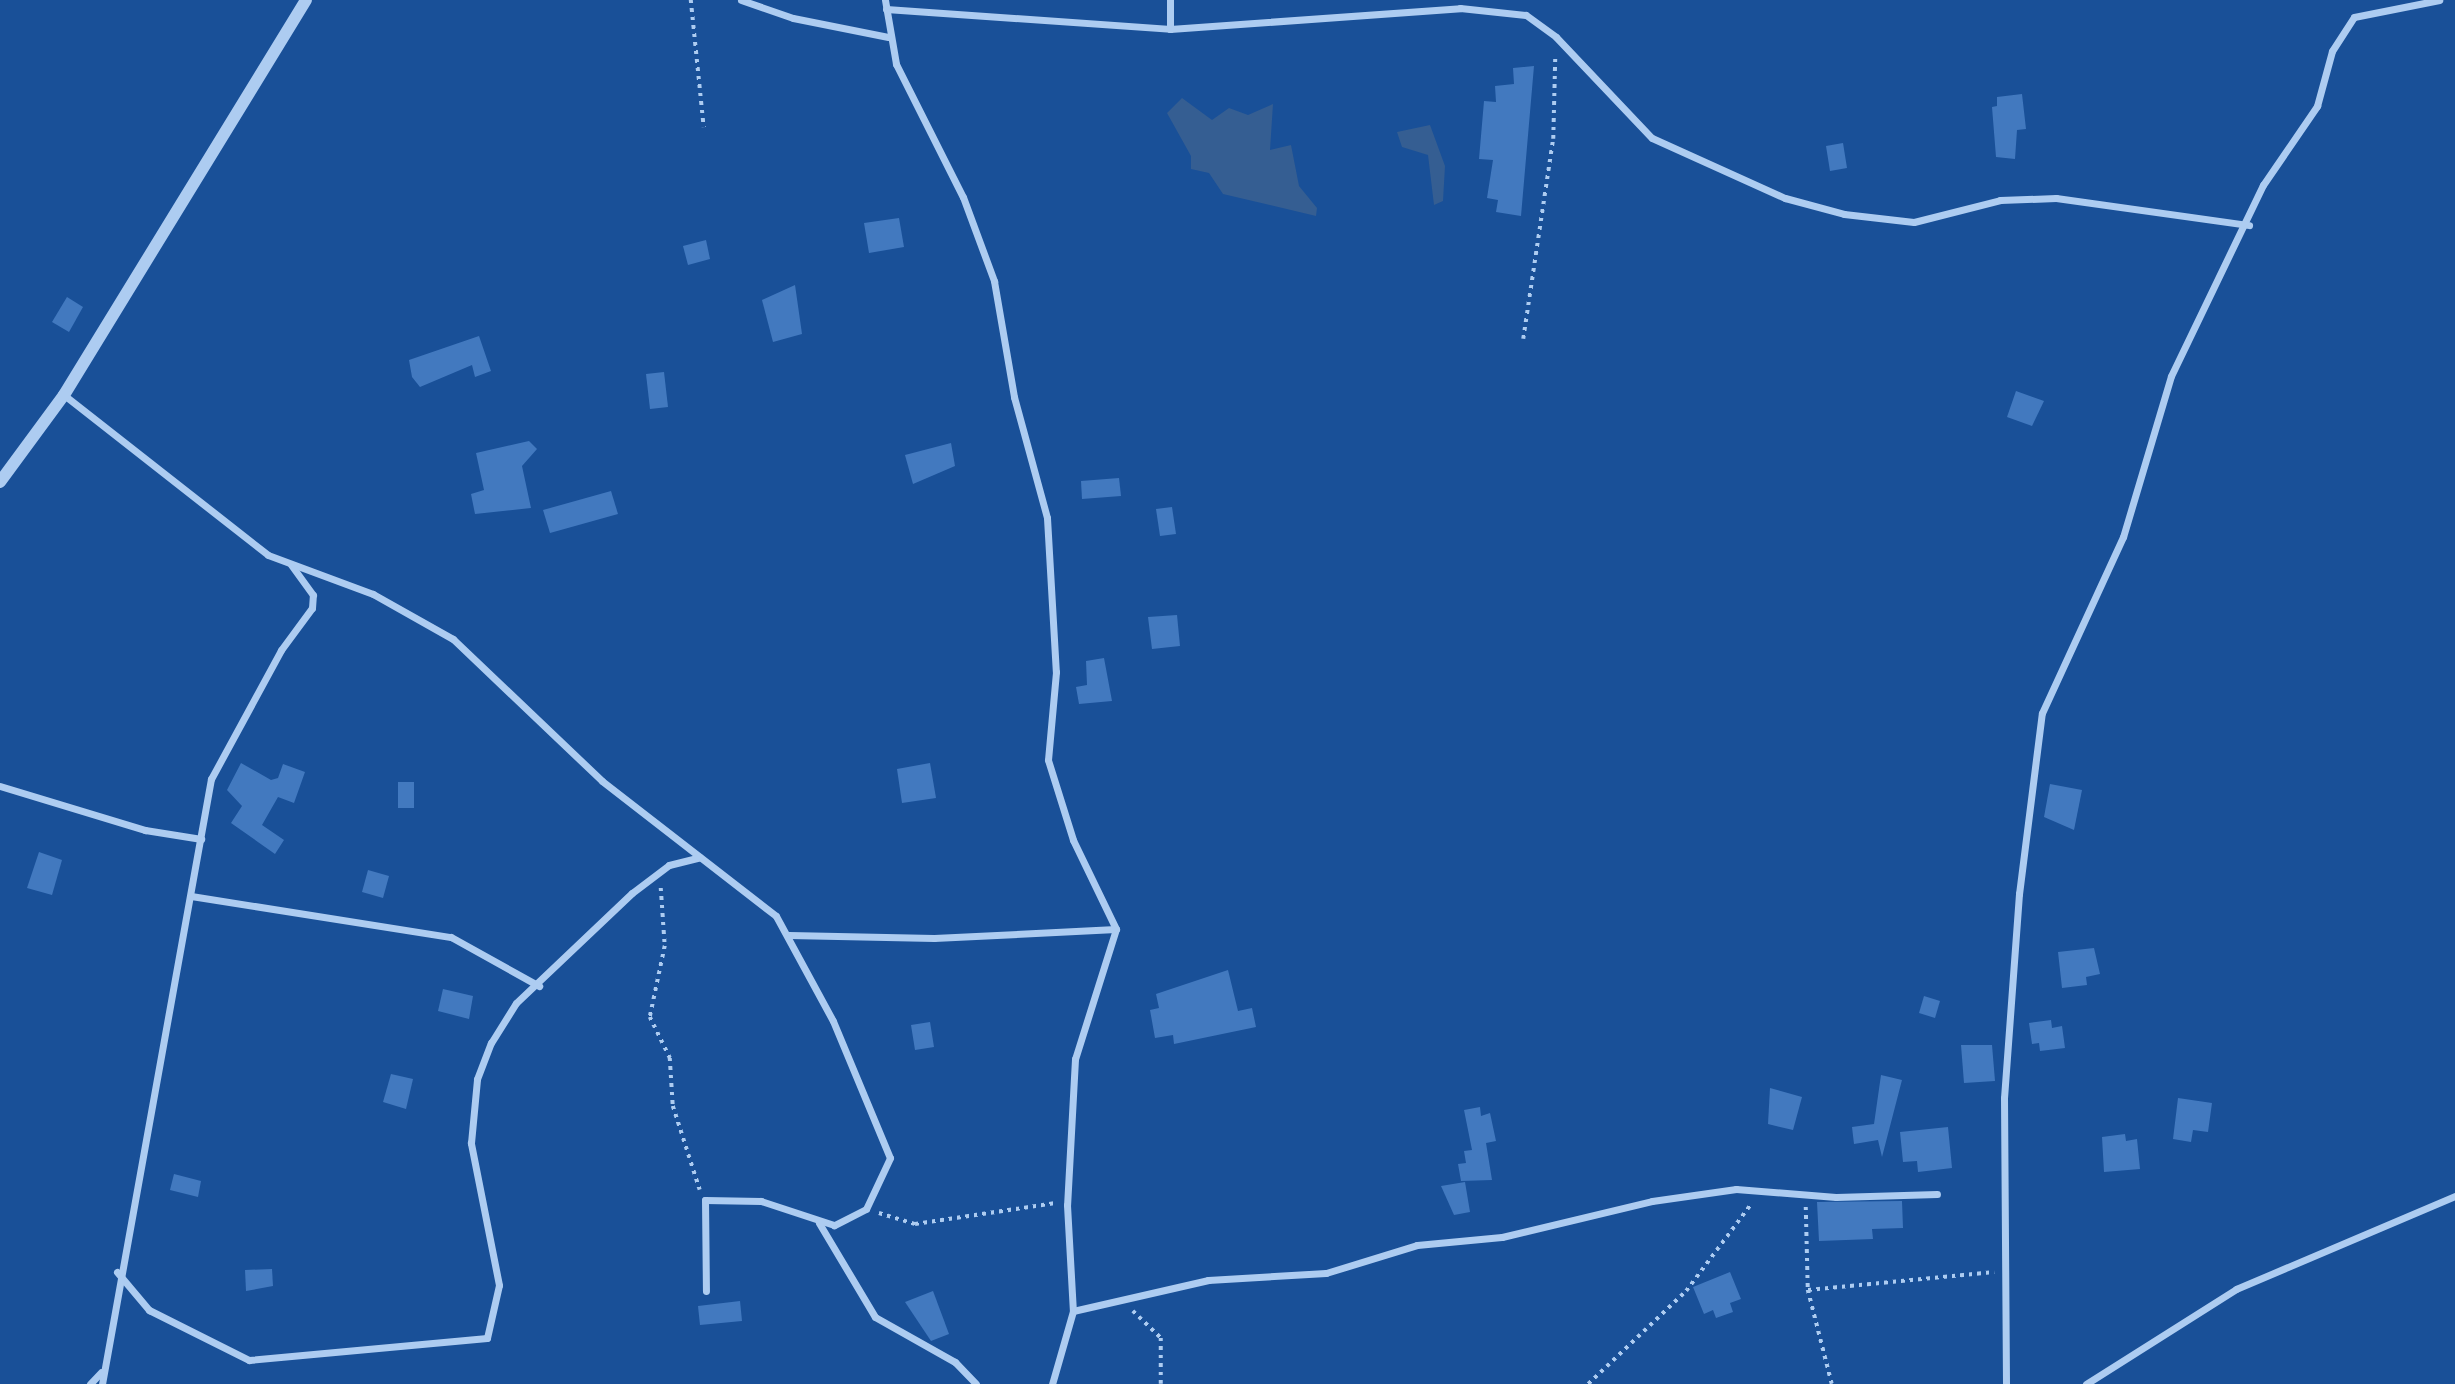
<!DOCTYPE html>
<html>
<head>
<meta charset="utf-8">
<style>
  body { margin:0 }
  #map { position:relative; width:2455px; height:1384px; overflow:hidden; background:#195098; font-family:Montserrat,sans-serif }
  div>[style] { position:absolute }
  .water>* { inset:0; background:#355e92 }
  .building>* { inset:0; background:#4279bf }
  .path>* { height:3.5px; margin-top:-1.75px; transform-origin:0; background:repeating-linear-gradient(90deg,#adccf1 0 3.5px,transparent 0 8.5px) }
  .minor>* { height:7px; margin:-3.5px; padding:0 3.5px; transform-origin:3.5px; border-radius:3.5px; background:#adccf1 }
  .tertiary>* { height:12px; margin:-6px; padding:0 6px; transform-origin:6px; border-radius:6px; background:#adccf1 }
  span { translate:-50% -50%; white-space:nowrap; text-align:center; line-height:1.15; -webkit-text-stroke:5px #195098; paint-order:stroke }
</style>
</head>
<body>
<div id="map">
  <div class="water">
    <div style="clip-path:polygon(1182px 98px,1212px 120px,1229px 108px,1248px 115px,1273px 104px,1270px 150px,1291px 145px,1299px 186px,1317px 208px,1316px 216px,1223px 194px,1209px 173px,1191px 169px,1191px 156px,1167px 113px)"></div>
    <div style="clip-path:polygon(1430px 125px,1445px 166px,1443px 201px,1434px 205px,1428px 155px,1402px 147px,1397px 132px)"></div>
  </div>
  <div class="building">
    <div style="clip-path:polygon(1534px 66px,1521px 216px,1496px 212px,1498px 200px,1487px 198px,1493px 160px,1479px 159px,1484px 101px,1496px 102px,1495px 86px,1514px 84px,1513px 68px)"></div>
    <div style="clip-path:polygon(2022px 94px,2026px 129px,2017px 130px,2015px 159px,1996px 157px,1992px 107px,1997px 106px,1997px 97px)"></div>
    <div style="clip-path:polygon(1843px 143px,1847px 168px,1830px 171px,1826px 146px)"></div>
    <div style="clip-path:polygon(899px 218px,904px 247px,869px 253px,864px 223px)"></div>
    <div style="clip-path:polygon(706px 240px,710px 259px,688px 265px,683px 246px)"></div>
    <div style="clip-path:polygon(795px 285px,802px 334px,773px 342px,762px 300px)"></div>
    <div style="clip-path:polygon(67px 297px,83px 307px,69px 332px,52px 322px)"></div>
    <div style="clip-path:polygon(479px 336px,491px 371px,475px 377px,472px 365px,420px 387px,412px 377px,409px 360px)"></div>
    <div style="clip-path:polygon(664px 372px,668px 407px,650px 409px,646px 374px)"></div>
    <div style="clip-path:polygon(2016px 391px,2044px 401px,2032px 426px,2007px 417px)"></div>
    <div style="clip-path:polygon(529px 441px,537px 449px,522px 466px,531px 508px,475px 514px,471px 494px,484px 490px,476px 453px)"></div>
    <div style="clip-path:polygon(951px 443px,955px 466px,913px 484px,905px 455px)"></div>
    <div style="clip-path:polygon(1119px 478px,1121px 496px,1082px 499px,1081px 481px)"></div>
    <div style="clip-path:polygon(611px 491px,618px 514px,550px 533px,543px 510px)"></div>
    <div style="clip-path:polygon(1172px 507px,1176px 534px,1160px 536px,1156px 509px)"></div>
    <div style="clip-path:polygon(1177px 615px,1180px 646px,1152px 649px,1148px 617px)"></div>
    <div style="clip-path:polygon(1104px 658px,1112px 701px,1079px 704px,1076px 687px,1087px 685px,1086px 661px)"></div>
    <div style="clip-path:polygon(241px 763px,271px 780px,278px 778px,283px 764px,305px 772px,294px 803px,278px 797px,262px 825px,284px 840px,275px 854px,231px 823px,242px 806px,227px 790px)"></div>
    <div style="clip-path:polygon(930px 763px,936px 798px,902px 803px,897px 769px)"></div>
    <div style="clip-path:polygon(398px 782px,414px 782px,414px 808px,398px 808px)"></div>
    <div style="clip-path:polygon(2050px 784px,2082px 790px,2074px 830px,2044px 817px)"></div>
    <div style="clip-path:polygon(39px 852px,62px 860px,52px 895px,27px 888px)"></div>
    <div style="clip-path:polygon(368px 870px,389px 876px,383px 898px,362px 892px)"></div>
    <div style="clip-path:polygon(2094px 948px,2100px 974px,2086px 977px,2087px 985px,2062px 988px,2058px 952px)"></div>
    <div style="clip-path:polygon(1228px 970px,1238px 1011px,1252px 1008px,1256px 1027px,1174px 1044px,1173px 1035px,1155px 1038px,1150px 1010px,1159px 1008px,1156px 994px)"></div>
    <div style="clip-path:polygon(443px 989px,473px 996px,469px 1019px,438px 1011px)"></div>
    <div style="clip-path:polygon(1924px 996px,1940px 1001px,1935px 1018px,1919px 1013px)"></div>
    <div style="clip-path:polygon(2051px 1020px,2052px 1028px,2062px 1026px,2065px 1048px,2040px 1051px,2039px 1043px,2032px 1044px,2029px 1023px)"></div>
    <div style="clip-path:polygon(930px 1022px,934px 1047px,915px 1050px,911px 1025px)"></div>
    <div style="clip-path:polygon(1961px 1045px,1992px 1045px,1995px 1081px,1964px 1083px)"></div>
    <div style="clip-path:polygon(391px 1074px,413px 1079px,406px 1109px,383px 1102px)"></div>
    <div style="clip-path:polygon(1881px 1075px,1902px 1080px,1882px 1157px,1878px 1140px,1854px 1144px,1852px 1127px,1874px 1124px)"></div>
    <div style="clip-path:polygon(1770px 1088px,1802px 1097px,1793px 1130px,1768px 1124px)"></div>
    <div style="clip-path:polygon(2178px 1098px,2212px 1103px,2208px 1132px,2193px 1130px,2191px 1142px,2173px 1139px)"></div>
    <div style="clip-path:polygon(1480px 1107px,1481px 1116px,1490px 1113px,1496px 1141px,1486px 1143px,1492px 1180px,1461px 1181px,1458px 1164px,1466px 1163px,1464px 1151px,1472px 1150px,1464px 1110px)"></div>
    <div style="clip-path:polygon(1948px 1127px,1952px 1168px,1918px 1172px,1917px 1161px,1903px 1162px,1900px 1132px)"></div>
    <div style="clip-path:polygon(2125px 1134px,2126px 1141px,2137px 1139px,2140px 1169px,2104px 1172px,2102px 1137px)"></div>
    <div style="clip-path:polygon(174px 1174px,201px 1181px,198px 1197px,170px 1190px)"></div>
    <div style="clip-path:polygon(1465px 1182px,1470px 1212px,1454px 1215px,1441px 1186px)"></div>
    <div style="clip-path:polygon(1902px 1201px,1903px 1228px,1872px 1229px,1873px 1239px,1819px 1241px,1817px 1202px)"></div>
    <div style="clip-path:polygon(272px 1269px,273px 1286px,246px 1291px,245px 1270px)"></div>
    <div style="clip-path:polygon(1730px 1272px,1741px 1299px,1730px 1303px,1733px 1312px,1716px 1318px,1713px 1310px,1704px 1314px,1693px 1287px)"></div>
    <div style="clip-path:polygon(933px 1291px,949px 1334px,931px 1341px,905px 1302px)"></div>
    <div style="clip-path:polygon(740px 1301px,742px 1321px,700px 1325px,698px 1306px)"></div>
  </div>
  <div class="path">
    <div style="left:691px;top:0;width:128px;rotate:84.2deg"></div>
    <div style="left:1523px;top:339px;width:202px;rotate:-81.5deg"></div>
    <div style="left:1553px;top:139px;width:83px;rotate:-88.6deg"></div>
    <div style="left:661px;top:888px;width:58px;rotate:86.1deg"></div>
    <div style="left:665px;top:946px;width:73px;rotate:101.9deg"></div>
    <div style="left:650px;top:1017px;width:46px;rotate:64deg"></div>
    <div style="left:670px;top:1058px;width:48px;rotate:86.4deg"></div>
    <div style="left:673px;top:1106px;width:88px;rotate:72.2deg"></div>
    <div style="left:1806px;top:1207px;width:83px;rotate:88.6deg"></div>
    <div style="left:1808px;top:1290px;width:97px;rotate:75.7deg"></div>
    <div style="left:879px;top:1213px;width:38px;rotate:17deg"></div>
    <div style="left:915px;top:1224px;width:142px;rotate:-8.5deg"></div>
    <div style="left:1808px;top:1290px;width:187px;rotate:-5.5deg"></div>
    <div style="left:1133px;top:1311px;width:39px;rotate:44deg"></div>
    <div style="left:1161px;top:1338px;width:46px;rotate:90deg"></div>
    <div style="left:1588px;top:1384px;width:135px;rotate:-43.5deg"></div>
    <div style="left:1686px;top:1291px;width:109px;rotate:-53.2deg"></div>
  </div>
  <div class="minor">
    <div style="left:741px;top:0;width:55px;rotate:19.1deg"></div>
    <div style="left:793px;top:18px;width:97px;rotate:11.3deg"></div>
    <div style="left:885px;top:0;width:65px;rotate:80.2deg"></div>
    <div style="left:896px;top:64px;width:149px;rotate:63.3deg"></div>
    <div style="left:963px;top:197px;width:90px;rotate:69.7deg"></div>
    <div style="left:994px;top:281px;width:118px;rotate:80.2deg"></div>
    <div style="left:1014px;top:397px;width:125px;rotate:74.7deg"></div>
    <div style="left:1047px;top:518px;width:154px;rotate:86.7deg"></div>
    <div style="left:1056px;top:672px;width:88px;rotate:95.2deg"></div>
    <div style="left:1048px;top:760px;width:84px;rotate:72.6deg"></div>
    <div style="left:1073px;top:840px;width:99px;rotate:64.2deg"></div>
    <div style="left:1116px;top:929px;width:136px;rotate:107.5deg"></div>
    <div style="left:1075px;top:1059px;width:146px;rotate:93.1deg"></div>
    <div style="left:1067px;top:1205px;width:106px;rotate:86.8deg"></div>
    <div style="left:1073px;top:1311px;width:76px;rotate:106deg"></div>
    <div style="left:1170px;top:0;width:29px;rotate:90deg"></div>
    <div style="left:886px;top:9px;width:285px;rotate:4deg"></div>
    <div style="left:1170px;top:29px;width:291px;rotate:-4.1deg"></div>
    <div style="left:1460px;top:8px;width:66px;rotate:6.1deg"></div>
    <div style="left:1526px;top:15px;width:37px;rotate:36deg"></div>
    <div style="left:1556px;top:37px;width:139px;rotate:46.5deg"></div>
    <div style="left:1652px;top:138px;width:146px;rotate:24.3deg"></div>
    <div style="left:1785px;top:198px;width:61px;rotate:15.2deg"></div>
    <div style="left:1844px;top:214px;width:70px;rotate:6.5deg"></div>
    <div style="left:1914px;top:222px;width:89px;rotate:-14.3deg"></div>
    <div style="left:2000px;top:200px;width:56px;rotate:-2deg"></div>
    <div style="left:2056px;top:198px;width:195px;rotate:8deg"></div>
    <div style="left:64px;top:395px;width:259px;rotate:38.1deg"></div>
    <div style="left:268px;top:555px;width:112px;rotate:20.4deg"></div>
    <div style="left:373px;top:594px;width:92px;rotate:29.4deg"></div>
    <div style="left:453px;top:639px;width:206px;rotate:43.6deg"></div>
    <div style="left:602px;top:781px;width:220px;rotate:37.8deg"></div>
    <div style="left:776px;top:916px;width:119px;rotate:61.5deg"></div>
    <div style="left:833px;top:1021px;width:148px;rotate:67.4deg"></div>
    <div style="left:890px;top:1158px;width:56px;rotate:115.2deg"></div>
    <div style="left:866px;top:1209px;width:36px;rotate:153deg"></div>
    <div style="left:834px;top:1225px;width:77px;rotate:-161.8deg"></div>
    <div style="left:761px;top:1201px;width:56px;rotate:-179deg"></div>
    <div style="left:705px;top:1200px;width:91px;rotate:89.4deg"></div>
    <div style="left:0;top:786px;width:152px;rotate:16.9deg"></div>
    <div style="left:145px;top:830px;width:57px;rotate:9.1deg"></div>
    <div style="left:191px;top:896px;width:263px;rotate:9deg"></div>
    <div style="left:451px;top:937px;width:101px;rotate:29.1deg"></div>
    <div style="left:789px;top:935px;width:145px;rotate:1.2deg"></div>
    <div style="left:934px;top:938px;width:182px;rotate:-2.8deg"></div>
    <div style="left:819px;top:1223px;width:109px;rotate:59.2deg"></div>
    <div style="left:875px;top:1317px;width:92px;rotate:29.4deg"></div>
    <div style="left:955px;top:1362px;width:30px;rotate:46deg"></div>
    <div style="left:117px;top:1272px;width:50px;rotate:49.9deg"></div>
    <div style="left:149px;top:1310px;width:112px;rotate:26.6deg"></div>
    <div style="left:249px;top:1360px;width:239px;rotate:-5.3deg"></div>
    <div style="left:487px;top:1338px;width:54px;rotate:-77.2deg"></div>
    <div style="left:499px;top:1285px;width:145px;rotate:-101.2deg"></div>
    <div style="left:471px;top:1143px;width:64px;rotate:-84.6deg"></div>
    <div style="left:477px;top:1079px;width:39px;rotate:-69deg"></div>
    <div style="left:491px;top:1043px;width:47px;rotate:-58deg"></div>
    <div style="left:516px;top:1003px;width:160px;rotate:-43.5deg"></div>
    <div style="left:632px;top:893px;width:46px;rotate:-37.1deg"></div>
    <div style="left:669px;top:865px;width:32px;rotate:-14deg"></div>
    <div style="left:1073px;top:1311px;width:139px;rotate:-12.9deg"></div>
    <div style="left:1208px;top:1280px;width:118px;rotate:-3.4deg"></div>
    <div style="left:1326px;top:1273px;width:95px;rotate:-17.1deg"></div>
    <div style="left:1417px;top:1245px;width:85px;rotate:-5.4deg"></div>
    <div style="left:1502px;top:1237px;width:154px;rotate:-13.5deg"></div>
    <div style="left:1652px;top:1201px;width:85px;rotate:-8.1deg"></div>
    <div style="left:1736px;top:1189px;width:100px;rotate:4.6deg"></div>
    <div style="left:1836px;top:1197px;width:101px;rotate:-1.7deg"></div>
    <div style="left:90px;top:1384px;width:16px;rotate:-47deg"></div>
    <div style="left:102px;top:1384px;width:615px;rotate:-79.79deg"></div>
    <div style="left:211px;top:779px;width:147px;rotate:-61.5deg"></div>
    <div style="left:281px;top:650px;width:52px;rotate:-53.6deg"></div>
    <div style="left:312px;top:608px;width:13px;rotate:-86deg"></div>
    <div style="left:313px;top:595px;width:37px;rotate:-126deg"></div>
    <div style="left:2006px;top:1384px;width:286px;rotate:-90.4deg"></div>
    <div style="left:2004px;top:1098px;width:205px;rotate:-85.8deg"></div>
    <div style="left:2019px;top:894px;width:182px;rotate:-82.8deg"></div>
    <div style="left:2042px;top:713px;width:194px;rotate:-65.3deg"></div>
    <div style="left:2123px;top:537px;width:168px;rotate:-73.4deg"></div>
    <div style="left:2171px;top:376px;width:212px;rotate:-64.3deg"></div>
    <div style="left:2263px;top:185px;width:96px;rotate:-55.6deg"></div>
    <div style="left:2317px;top:106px;width:57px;rotate:-74.7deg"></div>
    <div style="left:2332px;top:51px;width:40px;rotate:-57.1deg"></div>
    <div style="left:2354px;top:17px;width:87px;rotate:-11.3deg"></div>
    <div style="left:2086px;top:1384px;width:178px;rotate:-32.3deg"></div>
    <div style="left:2236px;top:1289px;width:238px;rotate:-23deg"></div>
  </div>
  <div class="tertiary">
    <div style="left:0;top:482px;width:108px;rotate:-53.7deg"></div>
    <div style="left:64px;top:395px;width:463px;rotate:-58.5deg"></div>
  </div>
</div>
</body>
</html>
